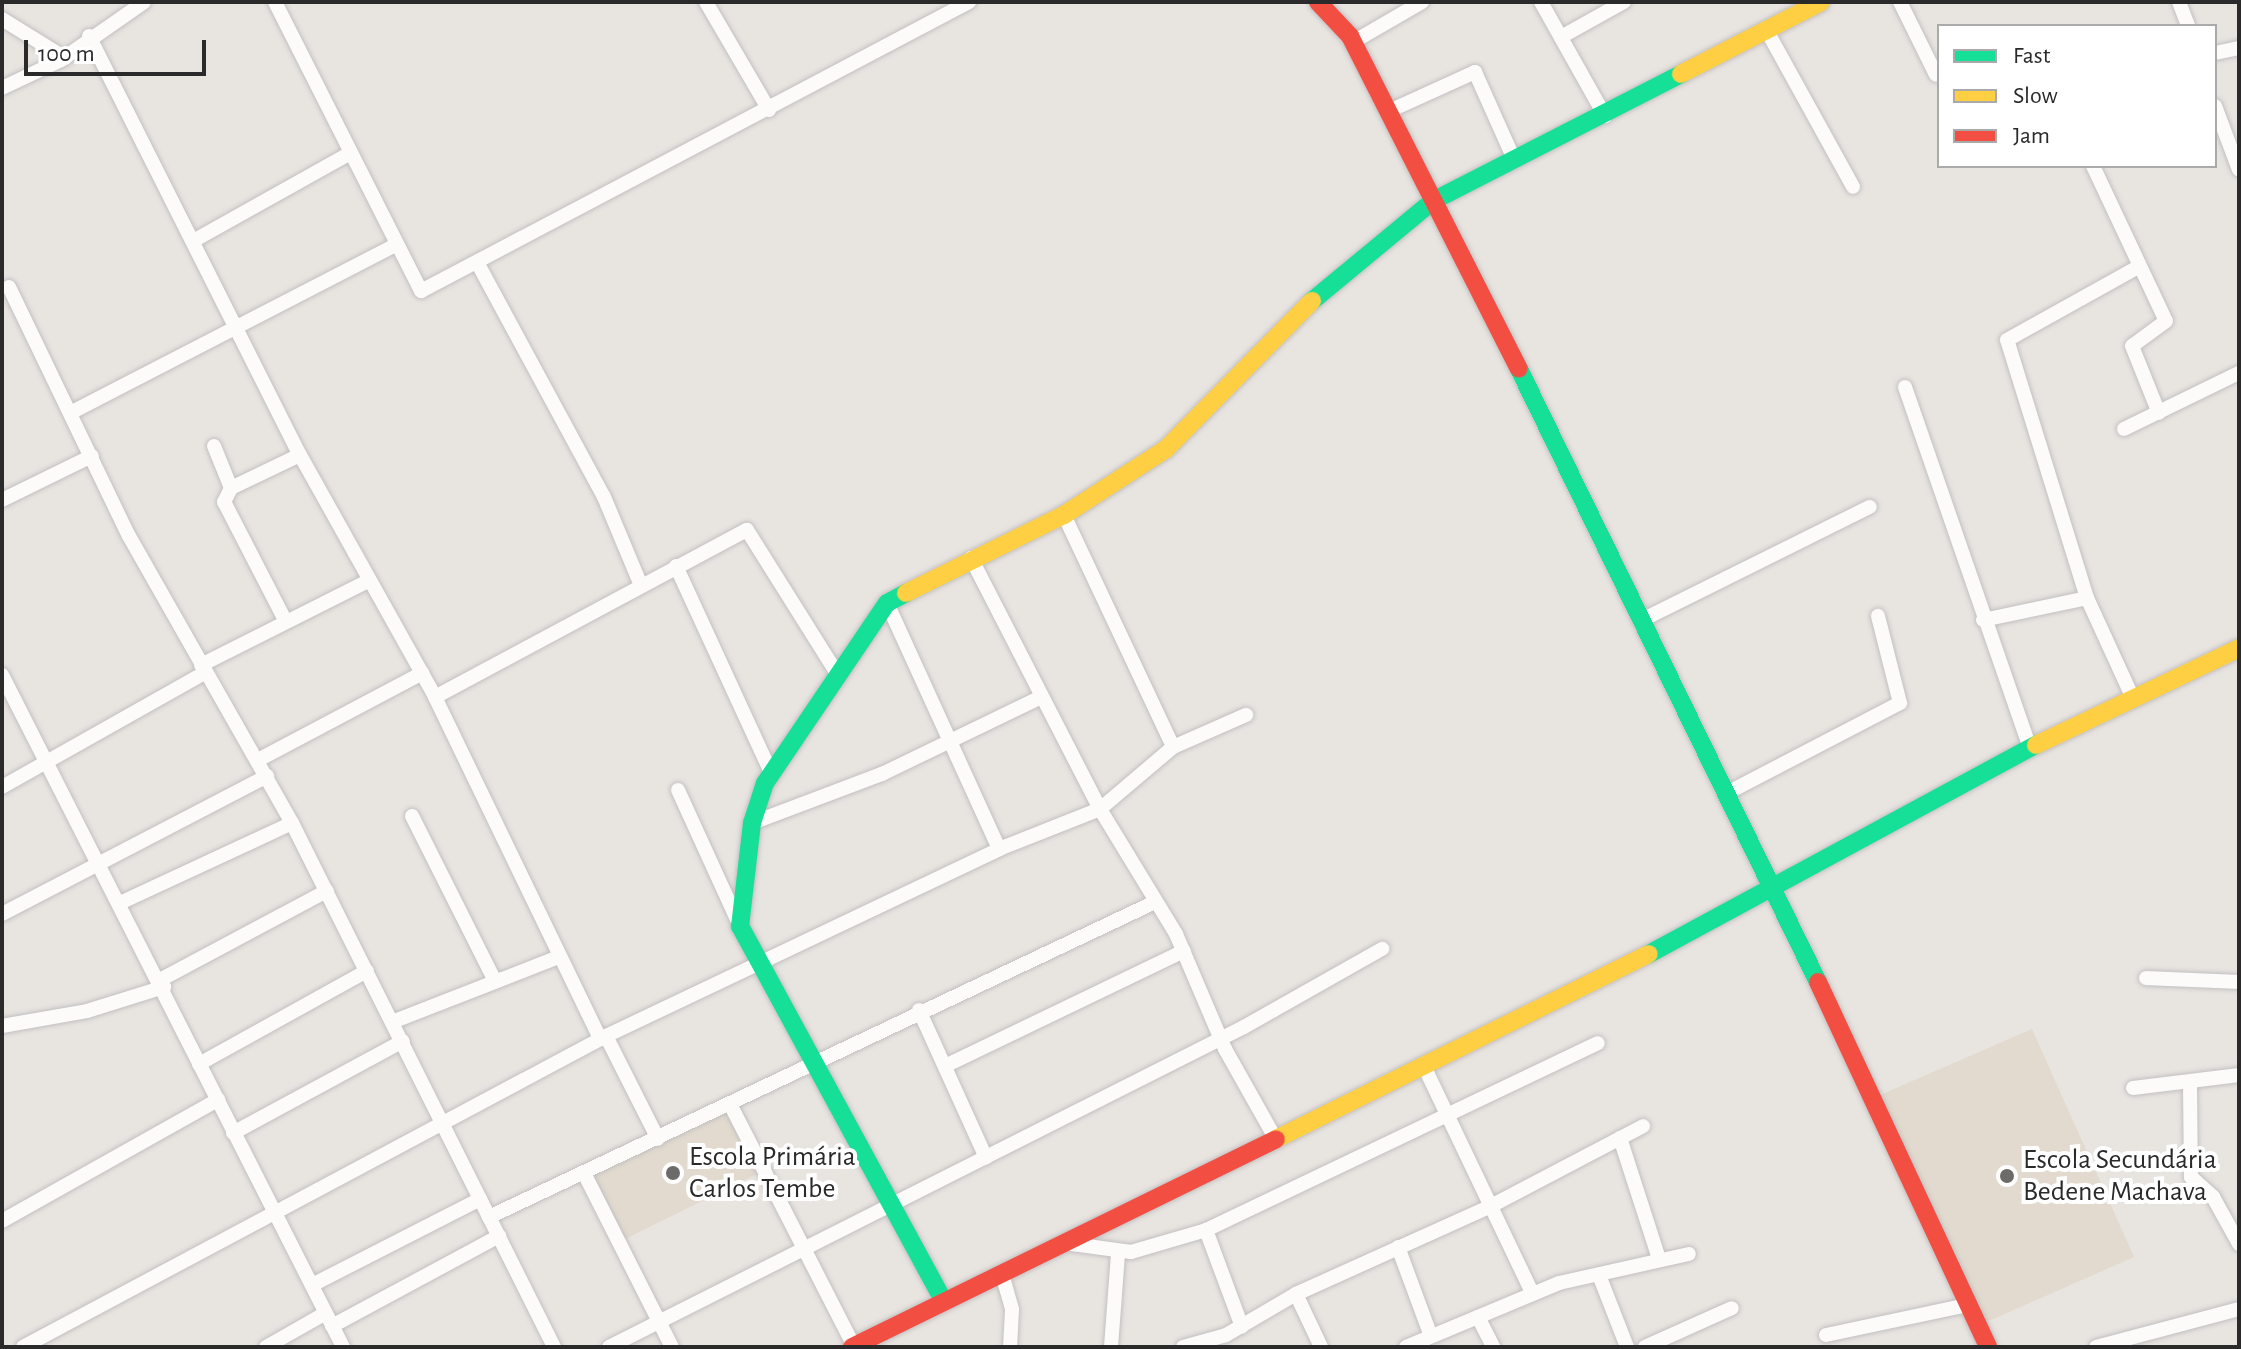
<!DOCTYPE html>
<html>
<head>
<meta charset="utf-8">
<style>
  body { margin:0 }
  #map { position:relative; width:2241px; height:1349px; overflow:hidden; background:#e8e4e0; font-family:"Alegreya Sans",sans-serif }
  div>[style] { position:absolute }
  .education>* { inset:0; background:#e2dace }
  .roads { filter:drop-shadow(0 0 2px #c2c0c1) drop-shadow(0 0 2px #c2c0c1) }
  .street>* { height:14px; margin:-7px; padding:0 7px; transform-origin:7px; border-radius:7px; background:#fcfbfa }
  .fast>* { height:18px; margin:-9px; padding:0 9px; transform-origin:9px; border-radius:9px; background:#16e098 }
  .slow>* { height:18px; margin:-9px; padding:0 9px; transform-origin:9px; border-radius:9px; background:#ffcf43 }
  .jam>* { height:18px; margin:-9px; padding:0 9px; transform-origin:9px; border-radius:9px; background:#f24e42 }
  .dots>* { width:22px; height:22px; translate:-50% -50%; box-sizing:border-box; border:4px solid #fff; border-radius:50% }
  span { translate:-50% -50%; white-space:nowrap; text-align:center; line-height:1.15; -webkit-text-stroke:8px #fff; paint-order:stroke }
  .poi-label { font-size:28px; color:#2a2a2a }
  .left { translate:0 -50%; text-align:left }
  .frame { position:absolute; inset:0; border:4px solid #2a2a2a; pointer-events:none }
  .legend { position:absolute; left:1937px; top:24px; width:280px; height:144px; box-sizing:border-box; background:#fff; border:2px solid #aaa; margin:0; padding:10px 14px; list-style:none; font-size:24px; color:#2a2a2a }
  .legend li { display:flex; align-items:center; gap:16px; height:40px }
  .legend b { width:40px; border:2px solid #aaa }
  .scale { position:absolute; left:24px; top:40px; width:182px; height:36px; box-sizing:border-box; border:4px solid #2a2a2a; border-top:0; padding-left:10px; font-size:24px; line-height:28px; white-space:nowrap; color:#2a2a2a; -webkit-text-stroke:6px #fff; paint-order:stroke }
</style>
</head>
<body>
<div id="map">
  <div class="education">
    <div style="clip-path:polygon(2032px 1029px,2134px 1257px,1982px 1324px,1880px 1095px)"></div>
    <div style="clip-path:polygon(730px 1104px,761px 1172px,619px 1242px,585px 1175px)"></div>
  </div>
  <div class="roads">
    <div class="street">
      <div style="left:275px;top:2px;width:324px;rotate:63.2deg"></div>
      <div style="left:421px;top:291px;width:620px;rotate:-27.81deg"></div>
      <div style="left:706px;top:2px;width:125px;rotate:59.7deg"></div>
      <div style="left:1541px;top:2px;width:131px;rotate:60.7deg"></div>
      <div style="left:1900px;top:2px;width:81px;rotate:63.7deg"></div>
      <div style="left:2179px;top:2px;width:26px;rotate:69deg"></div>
      <div style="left:2px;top:19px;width:74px;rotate:31.8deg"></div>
      <div style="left:1767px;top:31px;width:178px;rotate:61.1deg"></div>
      <div style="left:89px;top:36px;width:469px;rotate:63.3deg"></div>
      <div style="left:300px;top:455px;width:277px;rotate:60.8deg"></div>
      <div style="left:435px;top:697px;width:380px;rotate:64.2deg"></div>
      <div style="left:1561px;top:37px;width:72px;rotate:-29.1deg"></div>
      <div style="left:1353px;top:42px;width:80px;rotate:-30.1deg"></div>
      <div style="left:2215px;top:53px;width:25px;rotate:-12deg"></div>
      <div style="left:2px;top:88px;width:65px;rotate:-25.4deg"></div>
      <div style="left:61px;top:60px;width:101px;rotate:-34.9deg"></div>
      <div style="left:2215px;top:106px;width:68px;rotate:69.4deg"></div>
      <div style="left:1387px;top:112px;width:97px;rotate:-24.4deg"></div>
      <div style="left:1475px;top:72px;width:93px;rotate:65.9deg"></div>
      <div style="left:2093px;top:166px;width:171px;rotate:64.8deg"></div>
      <div style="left:2166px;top:321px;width:42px;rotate:143.7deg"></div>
      <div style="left:2132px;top:346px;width:72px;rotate:68.1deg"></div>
      <div style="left:193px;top:241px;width:176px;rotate:-29.2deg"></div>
      <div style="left:478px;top:264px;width:265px;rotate:61.6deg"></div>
      <div style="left:604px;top:497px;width:93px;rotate:67.3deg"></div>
      <div style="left:9px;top:287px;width:276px;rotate:64.3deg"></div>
      <div style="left:129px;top:536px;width:330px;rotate:60.4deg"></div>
      <div style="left:292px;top:823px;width:586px;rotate:63.43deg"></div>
      <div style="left:1905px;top:387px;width:382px;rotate:70.9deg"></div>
      <div style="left:72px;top:412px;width:365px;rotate:-27.3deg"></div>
      <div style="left:2124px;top:429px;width:128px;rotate:-26deg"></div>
      <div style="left:214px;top:446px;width:45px;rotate:68deg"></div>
      <div style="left:2px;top:500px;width:100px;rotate:-26.1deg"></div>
      <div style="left:1064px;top:515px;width:256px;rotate:64.8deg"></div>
      <div style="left:971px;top:558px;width:282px;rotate:62.8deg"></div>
      <div style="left:1100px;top:809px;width:146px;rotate:58.7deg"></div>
      <div style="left:1176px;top:934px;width:125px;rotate:66.9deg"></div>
      <div style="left:1225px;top:1049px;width:100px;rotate:60.6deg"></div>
      <div style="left:676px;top:566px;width:228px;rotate:65.3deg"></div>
      <div style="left:887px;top:603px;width:270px;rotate:65.5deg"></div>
      <div style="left:1644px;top:619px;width:252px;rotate:-26.4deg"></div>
      <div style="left:285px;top:620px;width:133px;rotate:-117.3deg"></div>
      <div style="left:224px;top:502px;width:16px;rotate:-63deg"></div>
      <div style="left:231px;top:488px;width:76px;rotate:-25.6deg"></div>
      <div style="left:1983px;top:620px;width:106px;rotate:-11.9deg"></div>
      <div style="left:201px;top:665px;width:187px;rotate:-26.7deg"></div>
      <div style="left:2px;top:675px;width:754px;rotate:63.09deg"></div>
      <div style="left:2131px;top:694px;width:106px;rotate:-114.6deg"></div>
      <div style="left:2087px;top:598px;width:270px;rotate:-107.2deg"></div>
      <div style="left:2007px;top:340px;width:150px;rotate:-29.1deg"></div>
      <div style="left:435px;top:697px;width:354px;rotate:-28.2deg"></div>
      <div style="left:747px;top:530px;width:168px;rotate:57.9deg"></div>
      <div style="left:258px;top:760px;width:186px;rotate:-27.9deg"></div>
      <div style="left:2px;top:787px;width:234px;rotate:-29.4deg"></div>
      <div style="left:678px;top:790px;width:147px;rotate:65.5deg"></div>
      <div style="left:1727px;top:793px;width:195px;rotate:-27.5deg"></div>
      <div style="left:1900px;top:703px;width:90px;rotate:-104.2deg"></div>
      <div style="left:412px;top:816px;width:185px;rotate:63.3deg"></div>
      <div style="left:752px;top:823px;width:139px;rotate:-20.7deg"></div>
      <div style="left:882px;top:774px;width:177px;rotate:-25.8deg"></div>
      <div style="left:122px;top:902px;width:187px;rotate:-24.9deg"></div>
      <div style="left:2px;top:914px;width:299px;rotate:-27.5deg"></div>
      <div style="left:2146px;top:978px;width:93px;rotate:2.5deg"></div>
      <div style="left:160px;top:980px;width:189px;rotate:-28.1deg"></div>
      <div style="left:919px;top:1010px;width:162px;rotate:65.6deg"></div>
      <div style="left:392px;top:1022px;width:176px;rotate:-21.3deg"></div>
      <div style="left:2px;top:1026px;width:86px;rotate:-10deg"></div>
      <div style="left:87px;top:1011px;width:81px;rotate:-17.3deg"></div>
      <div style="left:606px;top:1036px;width:115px;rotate:63.2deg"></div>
      <div style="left:199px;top:1064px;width:192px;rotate:-29deg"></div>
      <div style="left:1423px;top:1064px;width:254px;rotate:64.5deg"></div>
      <div style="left:945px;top:1066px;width:265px;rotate:-25.7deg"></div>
      <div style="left:2190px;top:1085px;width:92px;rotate:89.4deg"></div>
      <div style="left:2191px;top:1177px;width:30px;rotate:42deg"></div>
      <div style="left:2213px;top:1197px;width:54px;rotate:61deg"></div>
      <div style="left:2133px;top:1088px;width:107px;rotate:-7deg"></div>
      <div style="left:730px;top:1104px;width:272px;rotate:62.9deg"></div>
      <div style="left:233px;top:1133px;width:193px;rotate:-28.4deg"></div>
      <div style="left:1620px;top:1138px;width:127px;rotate:72.1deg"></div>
      <div style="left:585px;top:1175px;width:193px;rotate:63.2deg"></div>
      <div style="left:489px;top:1217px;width:737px;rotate:-25.31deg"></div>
      <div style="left:2px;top:1221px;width:248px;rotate:-29.3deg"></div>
      <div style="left:1206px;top:1230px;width:103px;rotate:69.6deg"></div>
      <div style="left:1072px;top:1244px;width:60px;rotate:7.7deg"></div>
      <div style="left:1131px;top:1252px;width:78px;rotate:-16.3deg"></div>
      <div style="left:1206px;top:1230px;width:434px;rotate:-25.5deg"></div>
      <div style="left:1398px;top:1247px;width:95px;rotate:69.7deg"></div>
      <div style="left:1002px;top:1274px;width:37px;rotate:74deg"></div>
      <div style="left:1012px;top:1310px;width:37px;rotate:93deg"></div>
      <div style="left:1599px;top:1275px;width:77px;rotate:68.7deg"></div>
      <div style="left:312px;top:1285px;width:189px;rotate:-27.1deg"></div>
      <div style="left:1296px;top:1294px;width:59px;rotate:64.7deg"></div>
      <div style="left:1478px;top:1317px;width:34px;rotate:63deg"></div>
      <div style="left:332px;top:1326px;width:190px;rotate:-28.3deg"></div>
      <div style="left:1826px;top:1335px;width:144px;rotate:-12deg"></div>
      <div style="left:23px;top:1347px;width:661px;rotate:-28.08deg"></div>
      <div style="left:606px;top:1036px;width:435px;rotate:-25.4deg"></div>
      <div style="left:999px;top:849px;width:109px;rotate:-21.6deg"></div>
      <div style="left:1100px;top:809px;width:96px;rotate:-40.3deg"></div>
      <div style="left:1173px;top:747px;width:80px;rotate:-23.7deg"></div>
      <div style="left:266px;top:1347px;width:67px;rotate:-29.6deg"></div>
      <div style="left:609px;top:1347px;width:711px;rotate:-26.75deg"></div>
      <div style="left:1244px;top:1027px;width:159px;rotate:-29.5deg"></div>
      <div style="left:1111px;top:1347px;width:94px;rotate:-85.7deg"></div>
      <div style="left:1183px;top:1347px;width:45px;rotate:-15.6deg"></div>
      <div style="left:1226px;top:1335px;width:81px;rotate:-30.4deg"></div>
      <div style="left:1296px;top:1294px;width:212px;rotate:-24.3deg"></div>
      <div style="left:1489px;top:1207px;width:174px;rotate:-27.7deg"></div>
      <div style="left:1406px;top:1347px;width:166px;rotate:-22.7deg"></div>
      <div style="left:1559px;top:1283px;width:133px;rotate:-12.6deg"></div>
      <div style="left:1645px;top:1347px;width:95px;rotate:-24.1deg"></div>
      <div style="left:2096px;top:1347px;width:148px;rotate:-14.9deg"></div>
    </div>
    <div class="fast">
      <div style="left:1312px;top:301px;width:157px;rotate:-39.6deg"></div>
      <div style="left:1433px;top:201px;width:279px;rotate:-27.1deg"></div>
      <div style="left:1519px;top:369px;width:682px;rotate:64deg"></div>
      <div style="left:906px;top:593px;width:21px;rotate:152deg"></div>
      <div style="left:887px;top:603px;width:217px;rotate:124.1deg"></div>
      <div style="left:765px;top:783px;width:42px;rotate:108deg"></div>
      <div style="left:752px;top:823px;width:104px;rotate:96.6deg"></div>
      <div style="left:740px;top:926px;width:427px;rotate:61.5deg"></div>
      <div style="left:1649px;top:954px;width:440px;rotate:-28.4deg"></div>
    </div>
    <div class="slow">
      <div style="left:1681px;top:74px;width:157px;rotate:-27.2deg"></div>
      <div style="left:906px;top:593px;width:176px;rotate:-26.3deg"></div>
      <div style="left:1064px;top:515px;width:121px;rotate:-32.9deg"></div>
      <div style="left:1166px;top:449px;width:208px;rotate:-45.4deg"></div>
      <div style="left:2036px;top:745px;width:225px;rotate:-25.5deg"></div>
      <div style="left:1276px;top:1139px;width:416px;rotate:-26.4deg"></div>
    </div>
    <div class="jam">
      <div style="left:1318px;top:2px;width:47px;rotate:46.7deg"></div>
      <div style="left:1350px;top:36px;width:373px;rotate:63.1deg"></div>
      <div style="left:1818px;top:982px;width:403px;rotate:65deg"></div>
      <div style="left:852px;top:1347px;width:472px;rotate:-26.1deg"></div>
    </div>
  </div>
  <div class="dots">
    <div style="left:673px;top:1173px;background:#6c6b6a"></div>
    <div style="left:2007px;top:1176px;background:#6c6b6a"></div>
  </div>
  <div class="poi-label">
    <span class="left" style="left:689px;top:1173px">Escola Primária<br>Carlos Tembe</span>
    <span class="left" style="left:2023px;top:1176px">Escola Secundária<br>Bedene Machava</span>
  </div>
  <div class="frame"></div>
  <ul class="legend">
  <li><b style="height:10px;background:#16e098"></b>Fast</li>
  <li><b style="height:10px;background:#ffcf43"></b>Slow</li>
  <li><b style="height:10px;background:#f24e42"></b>Jam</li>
  </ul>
  <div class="scale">100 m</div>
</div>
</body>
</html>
